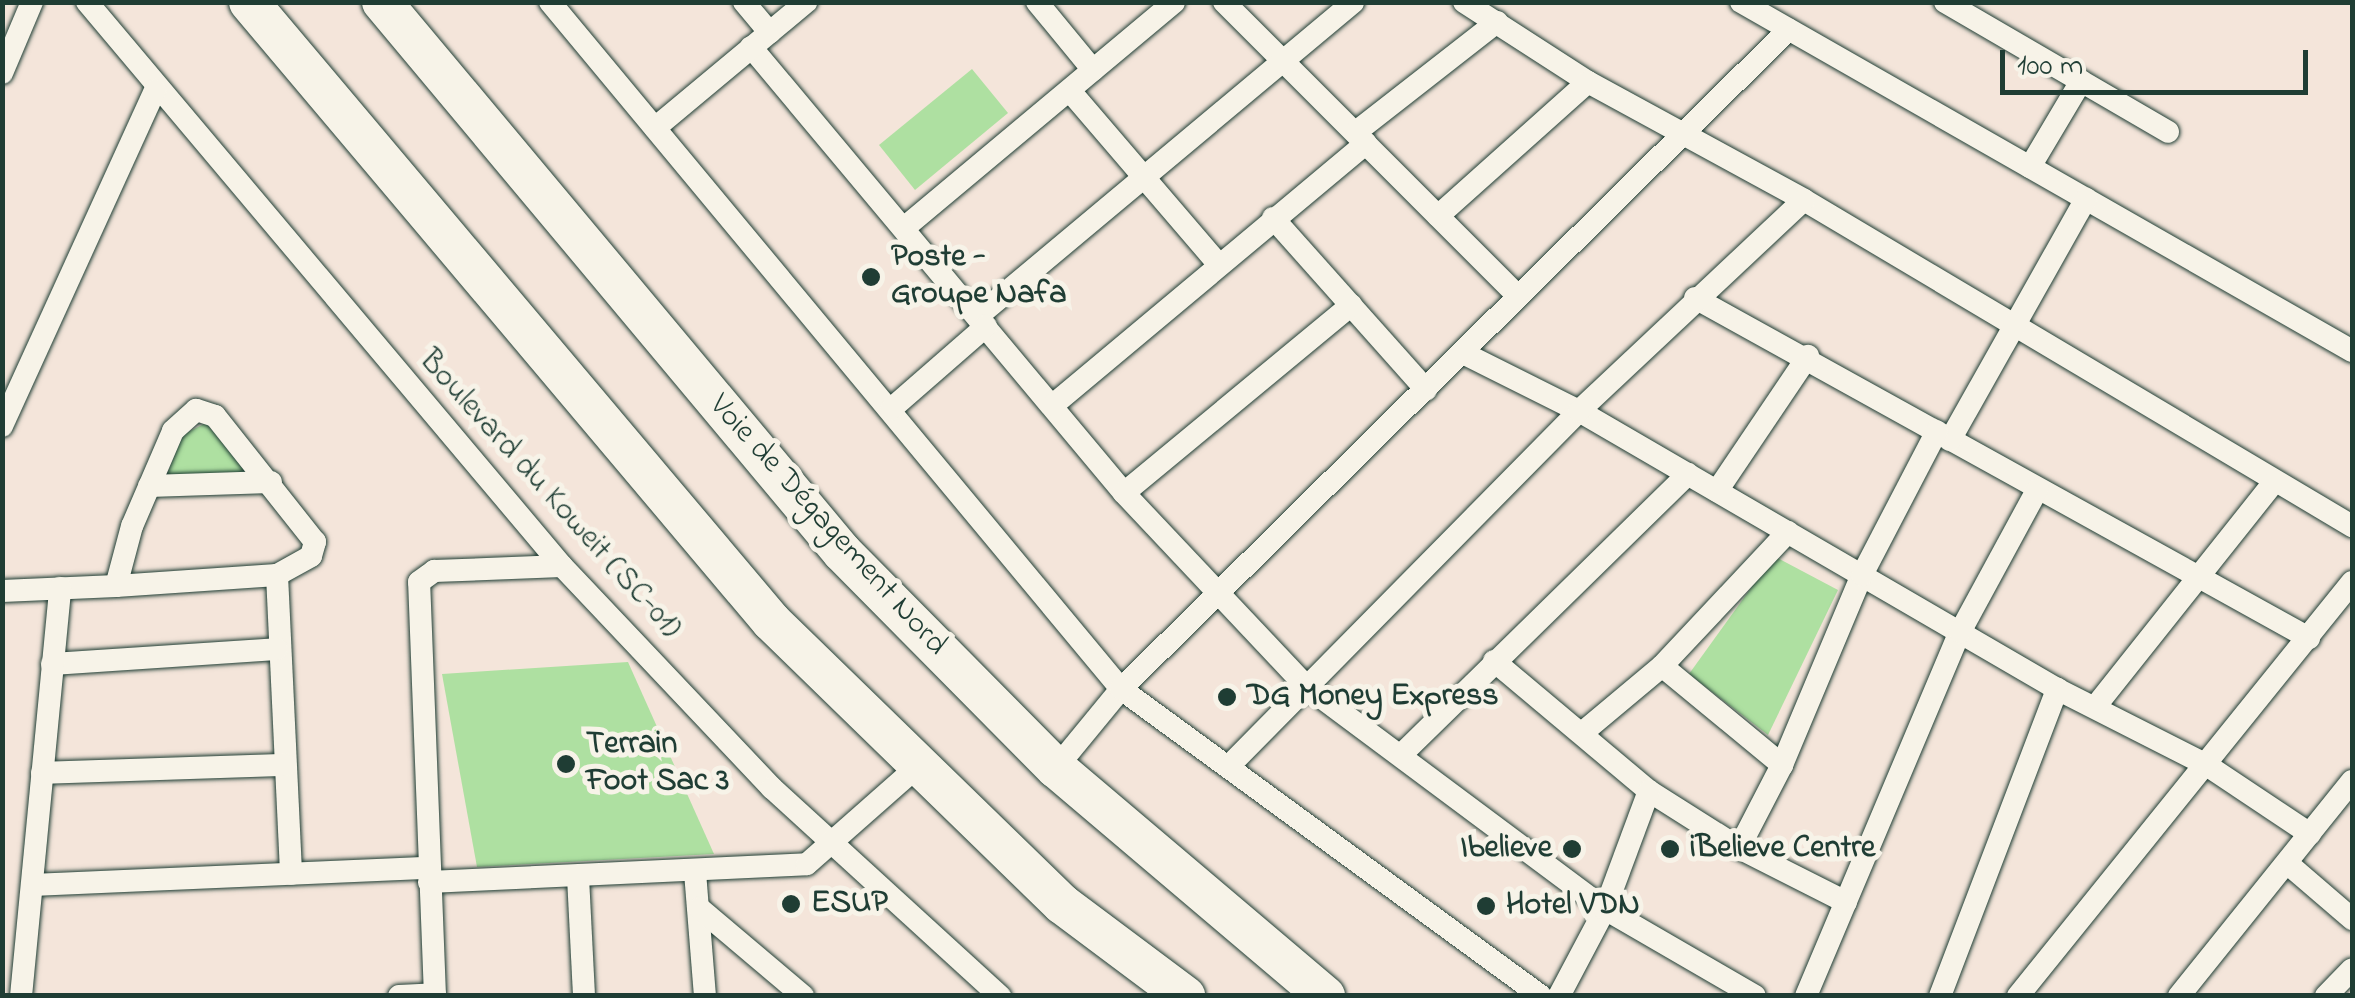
<!DOCTYPE html>
<html>
<head>
<meta charset="utf-8">
<style>
  body { margin:0 }
  #map { position:relative; width:2355px; height:998px; overflow:hidden; background:#f4e5da; font-family:"Indie Flower",sans-serif }
  div>[style] { position:absolute }
  .green>* { inset:0; background:#aee0a1 }
  .roads { filter:drop-shadow(0 0 2px #1f3d34) drop-shadow(0 0 2px #1f3d34) }
  .street>* { height:22px; margin:-11px; padding:0 11px; transform-origin:11px; border-radius:11px; background:#f7f3e8 }
  .highway>* { height:40px; margin:-20px; padding:0 20px; transform-origin:20px; border-radius:20px; background:#f7f3e8 }
  .dots>* { width:28px; height:28px; translate:-50% -50%; box-sizing:border-box; border:5px solid #f7f3e8; border-radius:50% }
  span { translate:-50% -50%; white-space:nowrap; text-align:center; line-height:1.15; -webkit-text-stroke:10px #f7f3e8; paint-order:stroke }
  .poi-label { font-size:32px; color:#1f3d34; font-weight:700 }
  .left { translate:0 -50%; text-align:left }
  .right { translate:-100% -50%; text-align:right }
  .street-label { font-size:32px; color:#1f3d34 }
  .frame { position:absolute; inset:0; border:5px solid #1f3d34; pointer-events:none }
  .scale { position:absolute; left:2000px; top:50px; width:308px; height:45px; box-sizing:border-box; border:5px solid #1f3d34; border-top:0; padding-left:12px; font-size:30px; line-height:35px; white-space:nowrap; color:#1f3d34; -webkit-text-stroke:8px #f7f3e8; paint-order:stroke }
</style>
</head>
<body>
<div id="map">
  <div class="green">
    <div style="clip-path:polygon(972px 69px,1008px 113px,915px 190px,879px 145px)"></div>
    <div style="clip-path:polygon(206px 423px,248px 474px,167px 475px,182px 435px)"></div>
    <div style="clip-path:polygon(1774px 556px,1838px 590px,1768px 735px,1689px 674px)"></div>
    <div style="clip-path:polygon(628px 662px,714px 854px,477px 867px,442px 674px)"></div>
  </div>
  <div class="roads">
    <div class="street">
      <div style="left:87px;top:2px;width:737px;rotate:49.9deg"></div>
      <div style="left:562px;top:566px;width:306px;rotate:46.6deg"></div>
      <div style="left:772px;top:788px;width:309px;rotate:42.4deg"></div>
      <div style="left:550px;top:2px;width:893px;rotate:50.27deg"></div>
      <div style="left:1121px;top:689px;width:520px;rotate:36.17deg"></div>
      <div style="left:744px;top:2px;width:40px;rotate:50deg"></div>
      <div style="left:1037px;top:2px;width:88px;rotate:50.5deg"></div>
      <div style="left:1224px;top:2px;width:416px;rotate:45deg"></div>
      <div style="left:1464px;top:2px;width:148px;rotate:32.8deg"></div>
      <div style="left:1588px;top:82px;width:246px;rotate:28.6deg"></div>
      <div style="left:1804px;top:200px;width:638px;rotate:30.75deg"></div>
      <div style="left:1741px;top:2px;width:704px;rotate:29.73deg"></div>
      <div style="left:1945px;top:2px;width:258px;rotate:30.2deg"></div>
      <div style="left:751px;top:47px;width:581px;rotate:50.09deg"></div>
      <div style="left:1124px;top:493px;width:265px;rotate:46.7deg"></div>
      <div style="left:1306px;top:686px;width:373px;rotate:36.7deg"></div>
      <div style="left:1605px;top:909px;width:173px;rotate:30.1deg"></div>
      <div style="left:2px;top:73px;width:77px;rotate:-67.1deg"></div>
      <div style="left:1070px;top:91px;width:229px;rotate:49.4deg"></div>
      <div style="left:655px;top:128px;width:197px;rotate:-39.8deg"></div>
      <div style="left:1356px;top:132px;width:179px;rotate:-38deg"></div>
      <div style="left:2030px;top:167px;width:100px;rotate:-59.3deg"></div>
      <div style="left:1438px;top:216px;width:201px;rotate:-41.8deg"></div>
      <div style="left:1273px;top:218px;width:230px;rotate:48.3deg"></div>
      <div style="left:904px;top:228px;width:352px;rotate:-39.9deg"></div>
      <div style="left:1695px;top:298px;width:702px;rotate:28.98deg"></div>
      <div style="left:978px;top:316px;width:489px;rotate:-39.9deg"></div>
      <div style="left:1463px;top:353px;width:130px;rotate:26.6deg"></div>
      <div style="left:1579px;top:411px;width:553px;rotate:30.18deg"></div>
      <div style="left:2057px;top:689px;width:166px;rotate:26.9deg"></div>
      <div style="left:2205px;top:764px;width:126px;rotate:33.7deg"></div>
      <div style="left:1053px;top:405px;width:408px;rotate:-39.9deg"></div>
      <div style="left:891px;top:409px;width:126px;rotate:-41.1deg"></div>
      <div style="left:2px;top:426px;width:369px;rotate:-65.5deg"></div>
      <div style="left:1950px;top:440px;width:277px;rotate:-60.6deg"></div>
      <div style="left:149px;top:486px;width:122px;rotate:-1.9deg"></div>
      <div style="left:1717px;top:491px;width:163px;rotate:-56deg"></div>
      <div style="left:1124px;top:493px;width:295px;rotate:-39.6deg"></div>
      <div style="left:277px;top:575px;width:299px;rotate:87.3deg"></div>
      <div style="left:2px;top:591px;width:114px;rotate:-2.5deg"></div>
      <div style="left:116px;top:586px;width:161px;rotate:-3.9deg"></div>
      <div style="left:277px;top:575px;width:39px;rotate:-29deg"></div>
      <div style="left:311px;top:556px;width:15px;rotate:-74deg"></div>
      <div style="left:315px;top:542px;width:161px;rotate:-128.4deg"></div>
      <div style="left:215px;top:416px;width:20px;rotate:-162deg"></div>
      <div style="left:196px;top:410px;width:31px;rotate:138deg"></div>
      <div style="left:173px;top:431px;width:103px;rotate:113.3deg"></div>
      <div style="left:132px;top:526px;width:62px;rotate:104.9deg"></div>
      <div style="left:1494px;top:661px;width:202px;rotate:40deg"></div>
      <div style="left:1649px;top:791px;width:107px;rotate:32.3deg"></div>
      <div style="left:1739px;top:848px;width:120px;rotate:26.8deg"></div>
      <div style="left:52px;top:664px;width:225px;rotate:-3.8deg"></div>
      <div style="left:1662px;top:666px;width:156px;rotate:39.5deg"></div>
      <div style="left:2095px;top:707px;width:288px;rotate:-51.5deg"></div>
      <div style="left:1582px;top:733px;width:104px;rotate:-39.9deg"></div>
      <div style="left:1662px;top:666px;width:184px;rotate:-46.8deg"></div>
      <div style="left:1403px;top:753px;width:399px;rotate:-44.4deg"></div>
      <div style="left:1228px;top:767px;width:500px;rotate:-45.4deg"></div>
      <div style="left:1579px;top:411px;width:308px;rotate:-43.2deg"></div>
      <div style="left:1056px;top:768px;width:102px;rotate:-50.6deg"></div>
      <div style="left:1121px;top:689px;width:938px;rotate:-44.65deg"></div>
      <div style="left:42px;top:773px;width:243px;rotate:-1.9deg"></div>
      <div style="left:1739px;top:848px;width:93px;rotate:-62.6deg"></div>
      <div style="left:1782px;top:765px;width:206px;rotate:-67.2deg"></div>
      <div style="left:1862px;top:575px;width:162px;rotate:-62.5deg"></div>
      <div style="left:2287px;top:863px;width:86px;rotate:40.7deg"></div>
      <div style="left:695px;top:872px;width:124px;rotate:85.4deg"></div>
      <div style="left:578px;top:877px;width:119px;rotate:87.1deg"></div>
      <div style="left:429px;top:882px;width:378px;rotate:-2.7deg"></div>
      <div style="left:807px;top:864px;width:145px;rotate:-41.4deg"></div>
      <div style="left:32px;top:885px;width:397px;rotate:-2.5deg"></div>
      <div style="left:699px;top:908px;width:136px;rotate:40.2deg"></div>
      <div style="left:21px;top:996px;width:410px;rotate:-84.5deg"></div>
      <div style="left:399px;top:996px;width:36px;rotate:-3deg"></div>
      <div style="left:435px;top:996px;width:414px;rotate:-92.2deg"></div>
      <div style="left:419px;top:582px;width:19px;rotate:-36deg"></div>
      <div style="left:434px;top:571px;width:128px;rotate:-2.2deg"></div>
      <div style="left:1559px;top:996px;width:98px;rotate:-62.1deg"></div>
      <div style="left:1605px;top:909px;width:126px;rotate:-69.6deg"></div>
      <div style="left:1806px;top:996px;width:395px;rotate:-67.1deg"></div>
      <div style="left:1960px;top:632px;width:162px;rotate:-61.5deg"></div>
      <div style="left:1940px;top:996px;width:329px;rotate:-69.1deg"></div>
      <div style="left:2018px;top:996px;width:532px;rotate:-51.1deg"></div>
      <div style="left:2179px;top:996px;width:276px;rotate:-51.2deg"></div>
      <div style="left:2326px;top:996px;width:37px;rotate:-46deg"></div>
    </div>
    <div class="highway">
      <div style="left:249px;top:2px;width:810px;rotate:49.86deg"></div>
      <div style="left:771px;top:621px;width:406px;rotate:44.2deg"></div>
      <div style="left:1062px;top:904px;width:154px;rotate:36.8deg"></div>
      <div style="left:382px;top:2px;width:717px;rotate:50.09deg"></div>
      <div style="left:842px;top:552px;width:304px;rotate:45.3deg"></div>
      <div style="left:1056px;top:768px;width:353px;rotate:40.3deg"></div>
    </div>
  </div>
  <div class="dots">
    <div style="left:871px;top:277px;background:#1f3d34"></div>
    <div style="left:1227px;top:697px;background:#1f3d34"></div>
    <div style="left:566px;top:764px;background:#1f3d34"></div>
    <div style="left:1572px;top:849px;background:#1f3d34"></div>
    <div style="left:1670px;top:849px;background:#1f3d34"></div>
    <div style="left:791px;top:904px;background:#1f3d34"></div>
    <div style="left:1486px;top:906px;background:#1f3d34"></div>
  </div>
  <div class="poi-label">
    <span class="left" style="left:891px;top:277px">Poste -<br>Groupe Nafa</span>
    <span class="left" style="left:1247px;top:697px">DG Money Express</span>
    <span class="left" style="left:586px;top:764px">Terrain<br>Foot Sac 3</span>
    <span class="right" style="left:1552px;top:849px">Ibelieve</span>
    <span class="left" style="left:1690px;top:849px">iBelieve Centre</span>
    <span class="left" style="left:811px;top:904px">ESUP</span>
    <span class="left" style="left:1506px;top:906px">Hotel VDN</span>
  </div>
  <div class="street-label">
    <span style="left:549px;top:495px;rotate:48deg">Boulevard du Koweit (SC-01)</span>
    <span style="left:827px;top:526px;rotate:48deg">Voie de Dégagement Nord</span>
  </div>
  <div class="frame"></div>
  <div class="scale">100 m</div>
</div>
</body>
</html>
